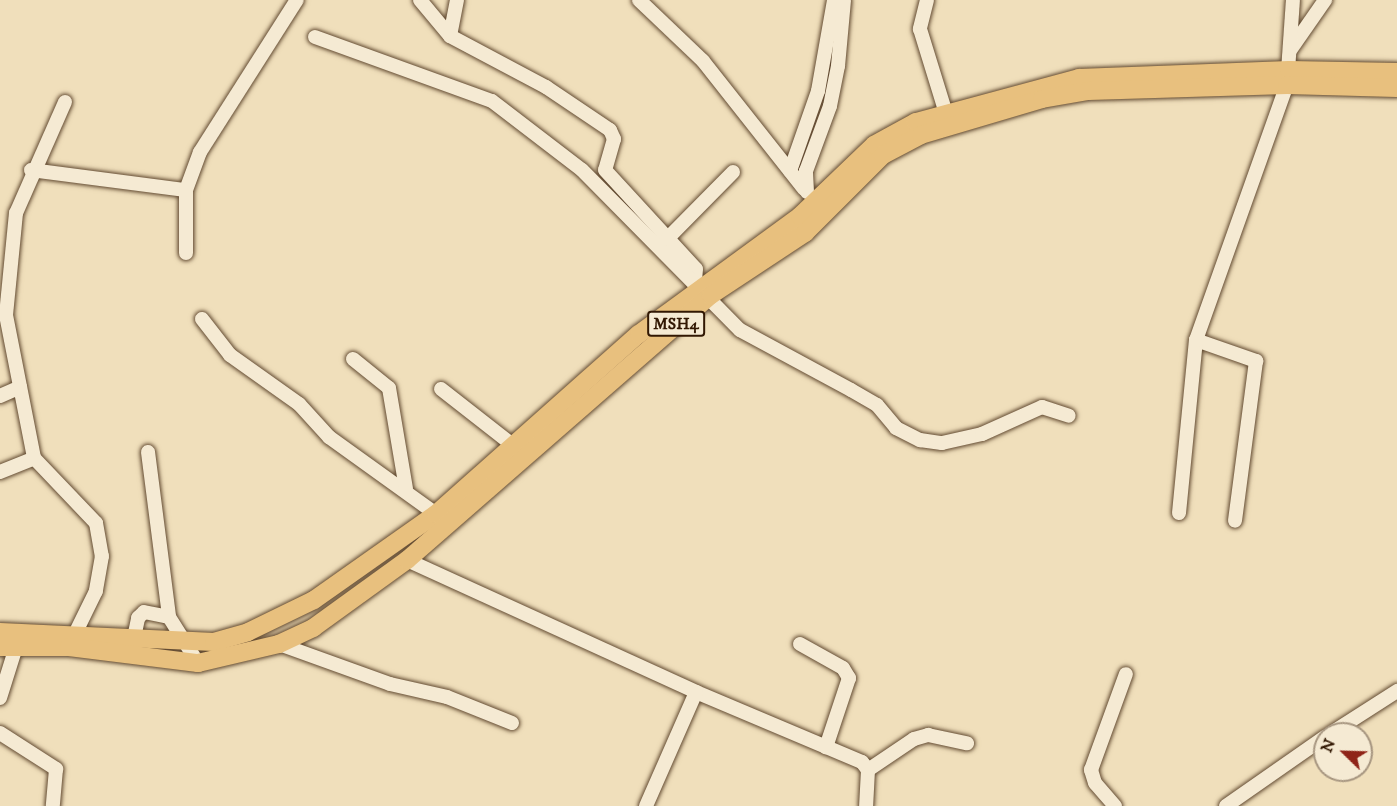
<!DOCTYPE html>
<html>
<head>
<meta charset="utf-8">
<style>
  body { margin:0 }
  #map { position:relative; width:1397px; height:806px; overflow:hidden; background:#f0dfbb; font-family:"IM FELL DW Pica",serif }
  div>[style] { position:absolute }
  .roads { filter:drop-shadow(0 0 2px #624a31) drop-shadow(0 0 2px #624a31) }
  .minor>* { height:14px; margin:-7px; padding:0 7px; transform-origin:7px; border-radius:7px; background:#f5ead3 }
  .major>* { height:18px; margin:-9px; padding:0 9px; transform-origin:9px; border-radius:9px; background:#e8c07e }
  span { translate:-50% -50%; white-space:nowrap; text-align:center; line-height:1.15; -webkit-text-stroke:6px #f5ead3; paint-order:stroke }
  .shield-label span { padding:2px 4px; background:#f5ead3; border:2px solid; border-radius:4px; -webkit-text-stroke-width:0 }
  .shield-label { font-size:16px; color:#321803; font-weight:700 }
  .north { position:absolute; left:1313px; top:722px; width:60px; height:60px; box-sizing:border-box; background:#f5ead3; border:2px solid #a79680; border-radius:50%; rotate:293deg; font-size:16px; font-weight:700; line-height:24px; text-align:center; color:#321803 }
  .north::after { content:''; display:block; margin:auto; width:21px; height:27px; background:#8f2418; clip-path:polygon(50% 0,100% 100%,50% 72%,0 100%) }
</style>
</head>
<body>
<div id="map">
  <div class="roads">
    <div class="minor">
      <div style="left:420px;top:0;width:47px;rotate:50.2deg"></div>
      <div style="left:450px;top:36px;width:109px;rotate:28deg"></div>
      <div style="left:546px;top:87px;width:77px;rotate:33.9deg"></div>
      <div style="left:610px;top:130px;width:10px;rotate:66deg"></div>
      <div style="left:614px;top:139px;width:32px;rotate:106deg"></div>
      <div style="left:605px;top:170px;width:134px;rotate:47.4deg"></div>
      <div style="left:696px;top:269px;width:11px;rotate:95deg"></div>
      <div style="left:639px;top:0;width:88px;rotate:43.6deg"></div>
      <div style="left:703px;top:61px;width:163px;rotate:51.7deg"></div>
      <div style="left:927px;top:0;width:30px;rotate:104deg"></div>
      <div style="left:920px;top:29px;width:98px;rotate:72.9deg"></div>
      <div style="left:450px;top:36px;width:37px;rotate:-79deg"></div>
      <div style="left:315px;top:37px;width:188px;rotate:19.9deg"></div>
      <div style="left:492px;top:101px;width:113px;rotate:37.5deg"></div>
      <div style="left:582px;top:170px;width:225px;rotate:45.4deg"></div>
      <div style="left:740px;top:330px;width:126px;rotate:28.4deg"></div>
      <div style="left:851px;top:390px;width:30px;rotate:30deg"></div>
      <div style="left:877px;top:405px;width:30px;rotate:50deg"></div>
      <div style="left:896px;top:428px;width:27px;rotate:27deg"></div>
      <div style="left:920px;top:440px;width:22px;rotate:8deg"></div>
      <div style="left:942px;top:443px;width:41px;rotate:-12.7deg"></div>
      <div style="left:982px;top:434px;width:66px;rotate:-24.2deg"></div>
      <div style="left:1042px;top:407px;width:28px;rotate:18deg"></div>
      <div style="left:1291px;top:49px;width:60px;rotate:-55.2deg"></div>
      <div style="left:65px;top:102px;width:121px;rotate:113.8deg"></div>
      <div style="left:16px;top:213px;width:102px;rotate:95.6deg"></div>
      <div style="left:6px;top:315px;width:146px;rotate:78.9deg"></div>
      <div style="left:34px;top:458px;width:90px;rotate:46.4deg"></div>
      <div style="left:96px;top:523px;width:34px;rotate:80deg"></div>
      <div style="left:102px;top:556px;width:36px;rotate:100deg"></div>
      <div style="left:96px;top:591px;width:57px;rotate:116.1deg"></div>
      <div style="left:31px;top:170px;width:156px;rotate:7.4deg"></div>
      <div style="left:790px;top:171px;width:85px;rotate:-70.7deg"></div>
      <div style="left:818px;top:91px;width:92px;rotate:-80deg"></div>
      <div style="left:807px;top:192px;width:21px;rotate:-93deg"></div>
      <div style="left:806px;top:171px;width:69px;rotate:-69.7deg"></div>
      <div style="left:830px;top:106px;width:41px;rotate:-78.7deg"></div>
      <div style="left:838px;top:66px;width:66px;rotate:-84.8deg"></div>
      <div style="left:667px;top:239px;width:94px;rotate:-45.4deg"></div>
      <div style="left:186px;top:253px;width:63px;rotate:-90deg"></div>
      <div style="left:186px;top:190px;width:40px;rotate:-69.8deg"></div>
      <div style="left:200px;top:152px;width:180px;rotate:-57.5deg"></div>
      <div style="left:202px;top:319px;width:46px;rotate:52.1deg"></div>
      <div style="left:230px;top:355px;width:85px;rotate:35.4deg"></div>
      <div style="left:299px;top:404px;width:45px;rotate:47.7deg"></div>
      <div style="left:329px;top:437px;width:140px;rotate:35.7deg"></div>
      <div style="left:1196px;top:340px;width:64px;rotate:19.3deg"></div>
      <div style="left:1256px;top:361px;width:161px;rotate:97.5deg"></div>
      <div style="left:353px;top:359px;width:46px;rotate:38.9deg"></div>
      <div style="left:389px;top:388px;width:102px;rotate:80.4deg"></div>
      <div style="left:441px;top:389px;width:99px;rotate:38deg"></div>
      <div style="left:0;top:396px;width:22px;rotate:-24deg"></div>
      <div style="left:148px;top:452px;width:166px;rotate:82.7deg"></div>
      <div style="left:169px;top:617px;width:54px;rotate:57.8deg"></div>
      <div style="left:0;top:472px;width:37px;rotate:-22deg"></div>
      <div style="left:1179px;top:513px;width:174px;rotate:-84.4deg"></div>
      <div style="left:1196px;top:340px;width:271px;rotate:-70.4deg"></div>
      <div style="left:1287px;top:85px;width:85px;rotate:-86deg"></div>
      <div style="left:407px;top:560px;width:318px;rotate:24.5deg"></div>
      <div style="left:696px;top:692px;width:180px;rotate:22.9deg"></div>
      <div style="left:862px;top:762px;width:10px;rotate:53deg"></div>
      <div style="left:868px;top:770px;width:36px;rotate:93deg"></div>
      <div style="left:279px;top:644px;width:118px;rotate:19.8deg"></div>
      <div style="left:390px;top:684px;width:58px;rotate:12.8deg"></div>
      <div style="left:447px;top:697px;width:70px;rotate:21.8deg"></div>
      <div style="left:800px;top:644px;width:49px;rotate:29.2deg"></div>
      <div style="left:843px;top:668px;width:12px;rotate:59deg"></div>
      <div style="left:849px;top:678px;width:73px;rotate:108.4deg"></div>
      <div style="left:132px;top:647px;width:30px;rotate:-78deg"></div>
      <div style="left:138px;top:618px;width:8px;rotate:-45deg"></div>
      <div style="left:144px;top:612px;width:25px;rotate:11deg"></div>
      <div style="left:0;top:698px;width:53px;rotate:-72.6deg"></div>
      <div style="left:0;top:733px;width:67px;rotate:32.7deg"></div>
      <div style="left:56px;top:769px;width:37px;rotate:95deg"></div>
      <div style="left:1330px;top:734px;width:80px;rotate:-32.7deg"></div>
      <div style="left:868px;top:770px;width:55px;rotate:-34deg"></div>
      <div style="left:914px;top:739px;width:15px;rotate:-16deg"></div>
      <div style="left:928px;top:735px;width:40px;rotate:12deg"></div>
      <div style="left:646px;top:806px;width:124px;rotate:-66.3deg"></div>
      <div style="left:1115px;top:806px;width:30px;rotate:-131deg"></div>
      <div style="left:1095px;top:783px;width:14px;rotate:-107deg"></div>
      <div style="left:1091px;top:770px;width:102px;rotate:-70deg"></div>
      <div style="left:1226px;top:806px;width:121px;rotate:-34.9deg"></div>
    </div>
    <div class="major">
      <div style="left:0;top:632px;width:214px;rotate:2.7deg"></div>
      <div style="left:214px;top:642px;width:35px;rotate:-16deg"></div>
      <div style="left:248px;top:632px;width:73px;rotate:-25.9deg"></div>
      <div style="left:314px;top:600px;width:149px;rotate:-35.2deg"></div>
      <div style="left:436px;top:514px;width:271px;rotate:-41.6deg"></div>
      <div style="left:639px;top:334px;width:200px;rotate:-36.2deg"></div>
      <div style="left:800px;top:216px;width:103px;rotate:-43.8deg"></div>
      <div style="left:874px;top:145px;width:48px;rotate:-28.7deg"></div>
      <div style="left:916px;top:122px;width:169px;rotate:-15.1deg"></div>
      <div style="left:1079px;top:78px;width:210px;rotate:-2.2deg"></div>
      <div style="left:1289px;top:70px;width:108px;rotate:1.1deg"></div>
      <div style="left:0;top:647px;width:69px"></div>
      <div style="left:69px;top:647px;width:130px;rotate:7.1deg"></div>
      <div style="left:198px;top:663px;width:83px;rotate:-13.2deg"></div>
      <div style="left:279px;top:644px;width:38px;rotate:-25deg"></div>
      <div style="left:313px;top:628px;width:116px;rotate:-35.9deg"></div>
      <div style="left:407px;top:560px;width:403px;rotate:-41.1deg"></div>
      <div style="left:711px;top:295px;width:113px;rotate:-33.4deg"></div>
      <div style="left:805px;top:233px;width:110px;rotate:-45deg"></div>
      <div style="left:883px;top:155px;width:43px;rotate:-27.8deg"></div>
      <div style="left:921px;top:135px;width:126px;rotate:-16.6deg"></div>
      <div style="left:1042px;top:99px;width:47px;rotate:-9.9deg"></div>
      <div style="left:1088px;top:91px;width:199px;rotate:-1.7deg"></div>
      <div style="left:1287px;top:85px;width:110px;rotate:1.6deg"></div>
    </div>
  </div>
  <div class="shield-label">
    <span style="left:676px;top:324px">MSH4</span>
  </div>
  <div class="north">N</div>
</div>
</body>
</html>
